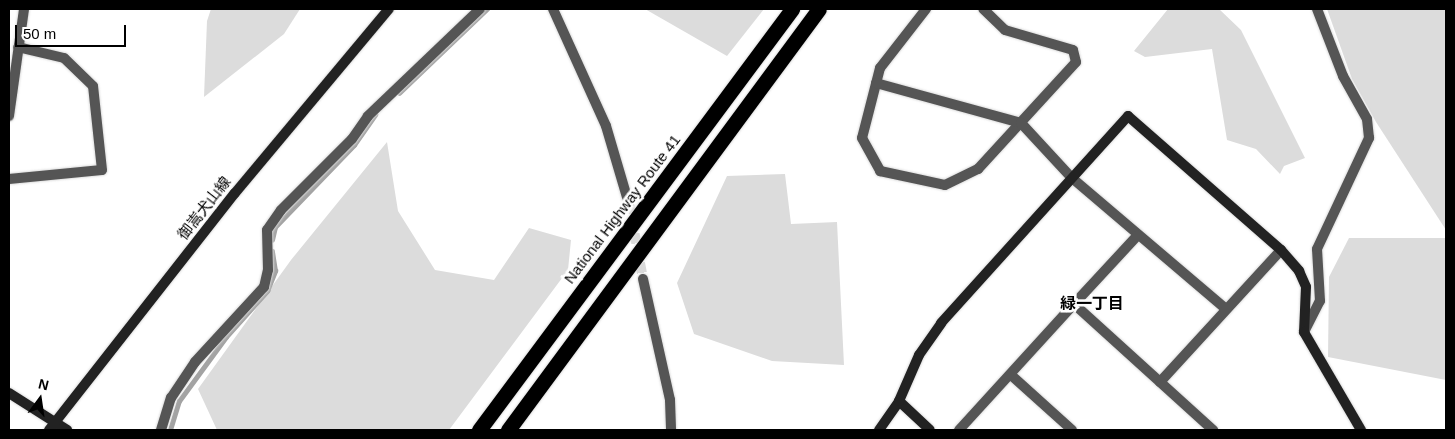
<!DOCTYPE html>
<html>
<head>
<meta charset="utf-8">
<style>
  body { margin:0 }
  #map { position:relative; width:1455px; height:439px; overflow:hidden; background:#fff; font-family:Arial,"Noto Sans JP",sans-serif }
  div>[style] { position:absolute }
  .green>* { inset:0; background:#dcdcdc }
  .stream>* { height:4.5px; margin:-2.25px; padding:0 2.25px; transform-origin:2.25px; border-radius:2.25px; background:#a3a3a3 }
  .street-tunnel>* { height:10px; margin-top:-5px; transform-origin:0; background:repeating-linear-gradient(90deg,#d9d9d9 0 10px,transparent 0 15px) }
  .roads { filter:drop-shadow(0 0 1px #dbdbdb) drop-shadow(0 0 1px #dbdbdb) }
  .street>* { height:10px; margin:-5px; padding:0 5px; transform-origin:5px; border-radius:5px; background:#555 }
  .secondary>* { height:10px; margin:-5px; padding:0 5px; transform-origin:5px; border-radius:5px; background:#222 }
  .highway>* { height:15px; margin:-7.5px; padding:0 7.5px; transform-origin:7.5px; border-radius:7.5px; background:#000 }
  span { translate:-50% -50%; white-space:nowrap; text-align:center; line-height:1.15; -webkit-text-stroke:5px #fff; paint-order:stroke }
  .street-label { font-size:15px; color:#000 }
  .neighbourhood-label { font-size:16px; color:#000; font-weight:700 }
  .frame { position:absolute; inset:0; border:10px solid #000; pointer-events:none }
  .north { position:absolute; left:15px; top:374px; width:50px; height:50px; -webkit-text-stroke:4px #fff; paint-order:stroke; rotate:14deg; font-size:14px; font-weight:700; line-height:20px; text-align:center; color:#000 }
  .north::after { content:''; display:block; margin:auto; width:18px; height:22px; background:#000; clip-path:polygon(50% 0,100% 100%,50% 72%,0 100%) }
  .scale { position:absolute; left:15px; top:25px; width:111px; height:22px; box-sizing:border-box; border:2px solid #000; border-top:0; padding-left:6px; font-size:15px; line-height:18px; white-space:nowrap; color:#000; -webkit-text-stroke:4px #fff; paint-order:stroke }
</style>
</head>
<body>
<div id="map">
  <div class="green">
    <div style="clip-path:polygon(211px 9px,300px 9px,284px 34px,204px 97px,207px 21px)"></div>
    <div style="clip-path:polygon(645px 9px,764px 9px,727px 56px)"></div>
    <div style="clip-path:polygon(1168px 9px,1219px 9px,1241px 30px,1305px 158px,1284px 166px,1280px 174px,1256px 149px,1227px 140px,1212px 49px,1145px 57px,1134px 51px)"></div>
    <div style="clip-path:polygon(1327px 9px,1446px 9px,1446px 230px,1376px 122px,1352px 79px)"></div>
    <div style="clip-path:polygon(387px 142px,398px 211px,435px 270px,494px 280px,529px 228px,571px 240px,568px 270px,449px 430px,217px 430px,198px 389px,291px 260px)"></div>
    <div style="clip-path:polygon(785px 174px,791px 224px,837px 222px,844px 365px,772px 361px,694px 334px,677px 283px,727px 176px)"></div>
    <div style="clip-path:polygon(1349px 238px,1446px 238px,1446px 380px,1328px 357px,1329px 277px)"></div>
  </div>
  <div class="stream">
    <div style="left:399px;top:93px;width:122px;rotate:-43.7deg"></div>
    <div style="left:272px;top:240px;width:13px;rotate:-77deg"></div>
    <div style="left:275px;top:227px;width:114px;rotate:-46.1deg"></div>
    <div style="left:354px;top:145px;width:37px;rotate:-55deg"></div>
    <div style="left:170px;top:430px;width:30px;rotate:-73deg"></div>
    <div style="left:179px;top:401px;width:79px;rotate:-53.7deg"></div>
    <div style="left:226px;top:337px;width:62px;rotate:-48.3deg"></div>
    <div style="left:267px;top:291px;width:22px;rotate:-68deg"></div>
    <div style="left:275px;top:271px;width:20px;rotate:-99deg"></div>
  </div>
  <div class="street-tunnel">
    <div style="left:629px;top:204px;width:76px;rotate:79.4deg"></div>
  </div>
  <div class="roads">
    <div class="street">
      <div style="left:553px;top:9px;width:128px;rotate:65.6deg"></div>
      <div style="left:606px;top:126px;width:81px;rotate:73.6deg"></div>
      <div style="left:926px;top:9px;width:75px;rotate:127.9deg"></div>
      <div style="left:880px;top:68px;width:72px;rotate:104.4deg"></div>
      <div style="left:862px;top:138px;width:38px;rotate:61deg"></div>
      <div style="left:880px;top:171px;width:66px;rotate:12.2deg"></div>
      <div style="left:945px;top:185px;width:37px;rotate:-26deg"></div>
      <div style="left:978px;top:169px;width:145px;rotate:-47.5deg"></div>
      <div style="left:1076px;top:62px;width:12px;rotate:-104deg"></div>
      <div style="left:1073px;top:50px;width:71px;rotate:-163.6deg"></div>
      <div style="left:1005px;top:30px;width:30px;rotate:-136deg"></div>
      <div style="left:876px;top:83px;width:150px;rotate:15.4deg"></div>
      <div style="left:1021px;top:123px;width:75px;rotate:47.2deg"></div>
      <div style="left:1072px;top:178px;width:202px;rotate:40.4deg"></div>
      <div style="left:9px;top:116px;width:108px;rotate:-82deg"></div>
      <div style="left:9px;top:179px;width:93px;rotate:-5.5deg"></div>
      <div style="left:102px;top:170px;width:84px;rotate:-96.1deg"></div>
      <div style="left:93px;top:86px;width:40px;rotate:-136deg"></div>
      <div style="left:64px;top:58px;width:47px;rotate:-166.6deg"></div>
      <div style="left:643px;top:279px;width:124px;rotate:77.4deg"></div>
      <div style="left:670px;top:400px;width:30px;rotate:88deg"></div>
      <div style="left:1074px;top:304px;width:93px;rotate:-47.2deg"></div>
      <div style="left:1304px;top:332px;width:35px;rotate:-63deg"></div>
      <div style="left:1320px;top:301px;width:52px;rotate:-93.3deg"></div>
      <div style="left:1317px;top:249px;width:123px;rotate:-64.9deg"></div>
      <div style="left:1369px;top:138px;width:19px;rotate:-96deg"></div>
      <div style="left:1367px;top:119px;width:49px;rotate:-119.2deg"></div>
      <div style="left:1343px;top:76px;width:72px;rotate:-111.2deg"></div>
      <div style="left:1011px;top:375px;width:82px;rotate:42deg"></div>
      <div style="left:1160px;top:382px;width:179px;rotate:-47.5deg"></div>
      <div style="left:161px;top:430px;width:34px;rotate:-73deg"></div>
      <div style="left:171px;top:398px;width:43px;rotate:-56.3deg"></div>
      <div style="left:195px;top:362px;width:102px;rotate:-47.4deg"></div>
      <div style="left:264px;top:287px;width:17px;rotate:-77deg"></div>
      <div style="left:268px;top:270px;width:40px;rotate:-91.4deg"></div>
      <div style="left:267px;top:230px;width:24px;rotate:-55deg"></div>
      <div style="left:281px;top:210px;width:100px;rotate:-45deg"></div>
      <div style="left:352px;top:139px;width:28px;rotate:-55deg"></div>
      <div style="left:368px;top:116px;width:155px;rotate:-43.7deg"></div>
      <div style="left:959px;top:430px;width:171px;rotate:-47.6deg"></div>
      <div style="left:1074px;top:304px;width:188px;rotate:42.2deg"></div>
    </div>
    <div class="secondary">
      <div style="left:9px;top:393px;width:69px;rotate:32.5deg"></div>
      <div style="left:899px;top:401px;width:42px;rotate:43.1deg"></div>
      <div style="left:49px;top:430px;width:301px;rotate:-51.9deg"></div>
      <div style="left:235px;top:193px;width:240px;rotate:-50.1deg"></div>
      <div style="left:879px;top:430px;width:35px;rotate:-55deg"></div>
      <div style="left:899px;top:401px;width:50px;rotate:-66.5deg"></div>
      <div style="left:919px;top:355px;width:39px;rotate:-55deg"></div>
      <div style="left:941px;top:323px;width:279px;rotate:-47.9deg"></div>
      <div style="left:1128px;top:116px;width:203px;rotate:41.2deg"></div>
      <div style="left:1281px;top:250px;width:28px;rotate:49deg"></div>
      <div style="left:1299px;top:271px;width:17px;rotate:66deg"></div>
      <div style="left:1306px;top:287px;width:45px;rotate:92.5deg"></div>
      <div style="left:1304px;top:332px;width:113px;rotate:59.8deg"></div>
    </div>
    <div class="highway">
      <div style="left:479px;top:430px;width:525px;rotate:-53.37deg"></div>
      <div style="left:508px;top:430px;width:523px;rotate:-53.55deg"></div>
    </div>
  </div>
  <div class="street-label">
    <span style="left:204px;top:208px;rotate:-52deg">御嵩犬山線</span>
    <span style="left:622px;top:209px;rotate:-53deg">National Highway Route 41</span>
  </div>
  <div class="neighbourhood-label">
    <span style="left:1092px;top:304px">緑一丁目</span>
  </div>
  <div class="frame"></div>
  <div class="north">N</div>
  <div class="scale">50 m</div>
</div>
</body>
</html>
